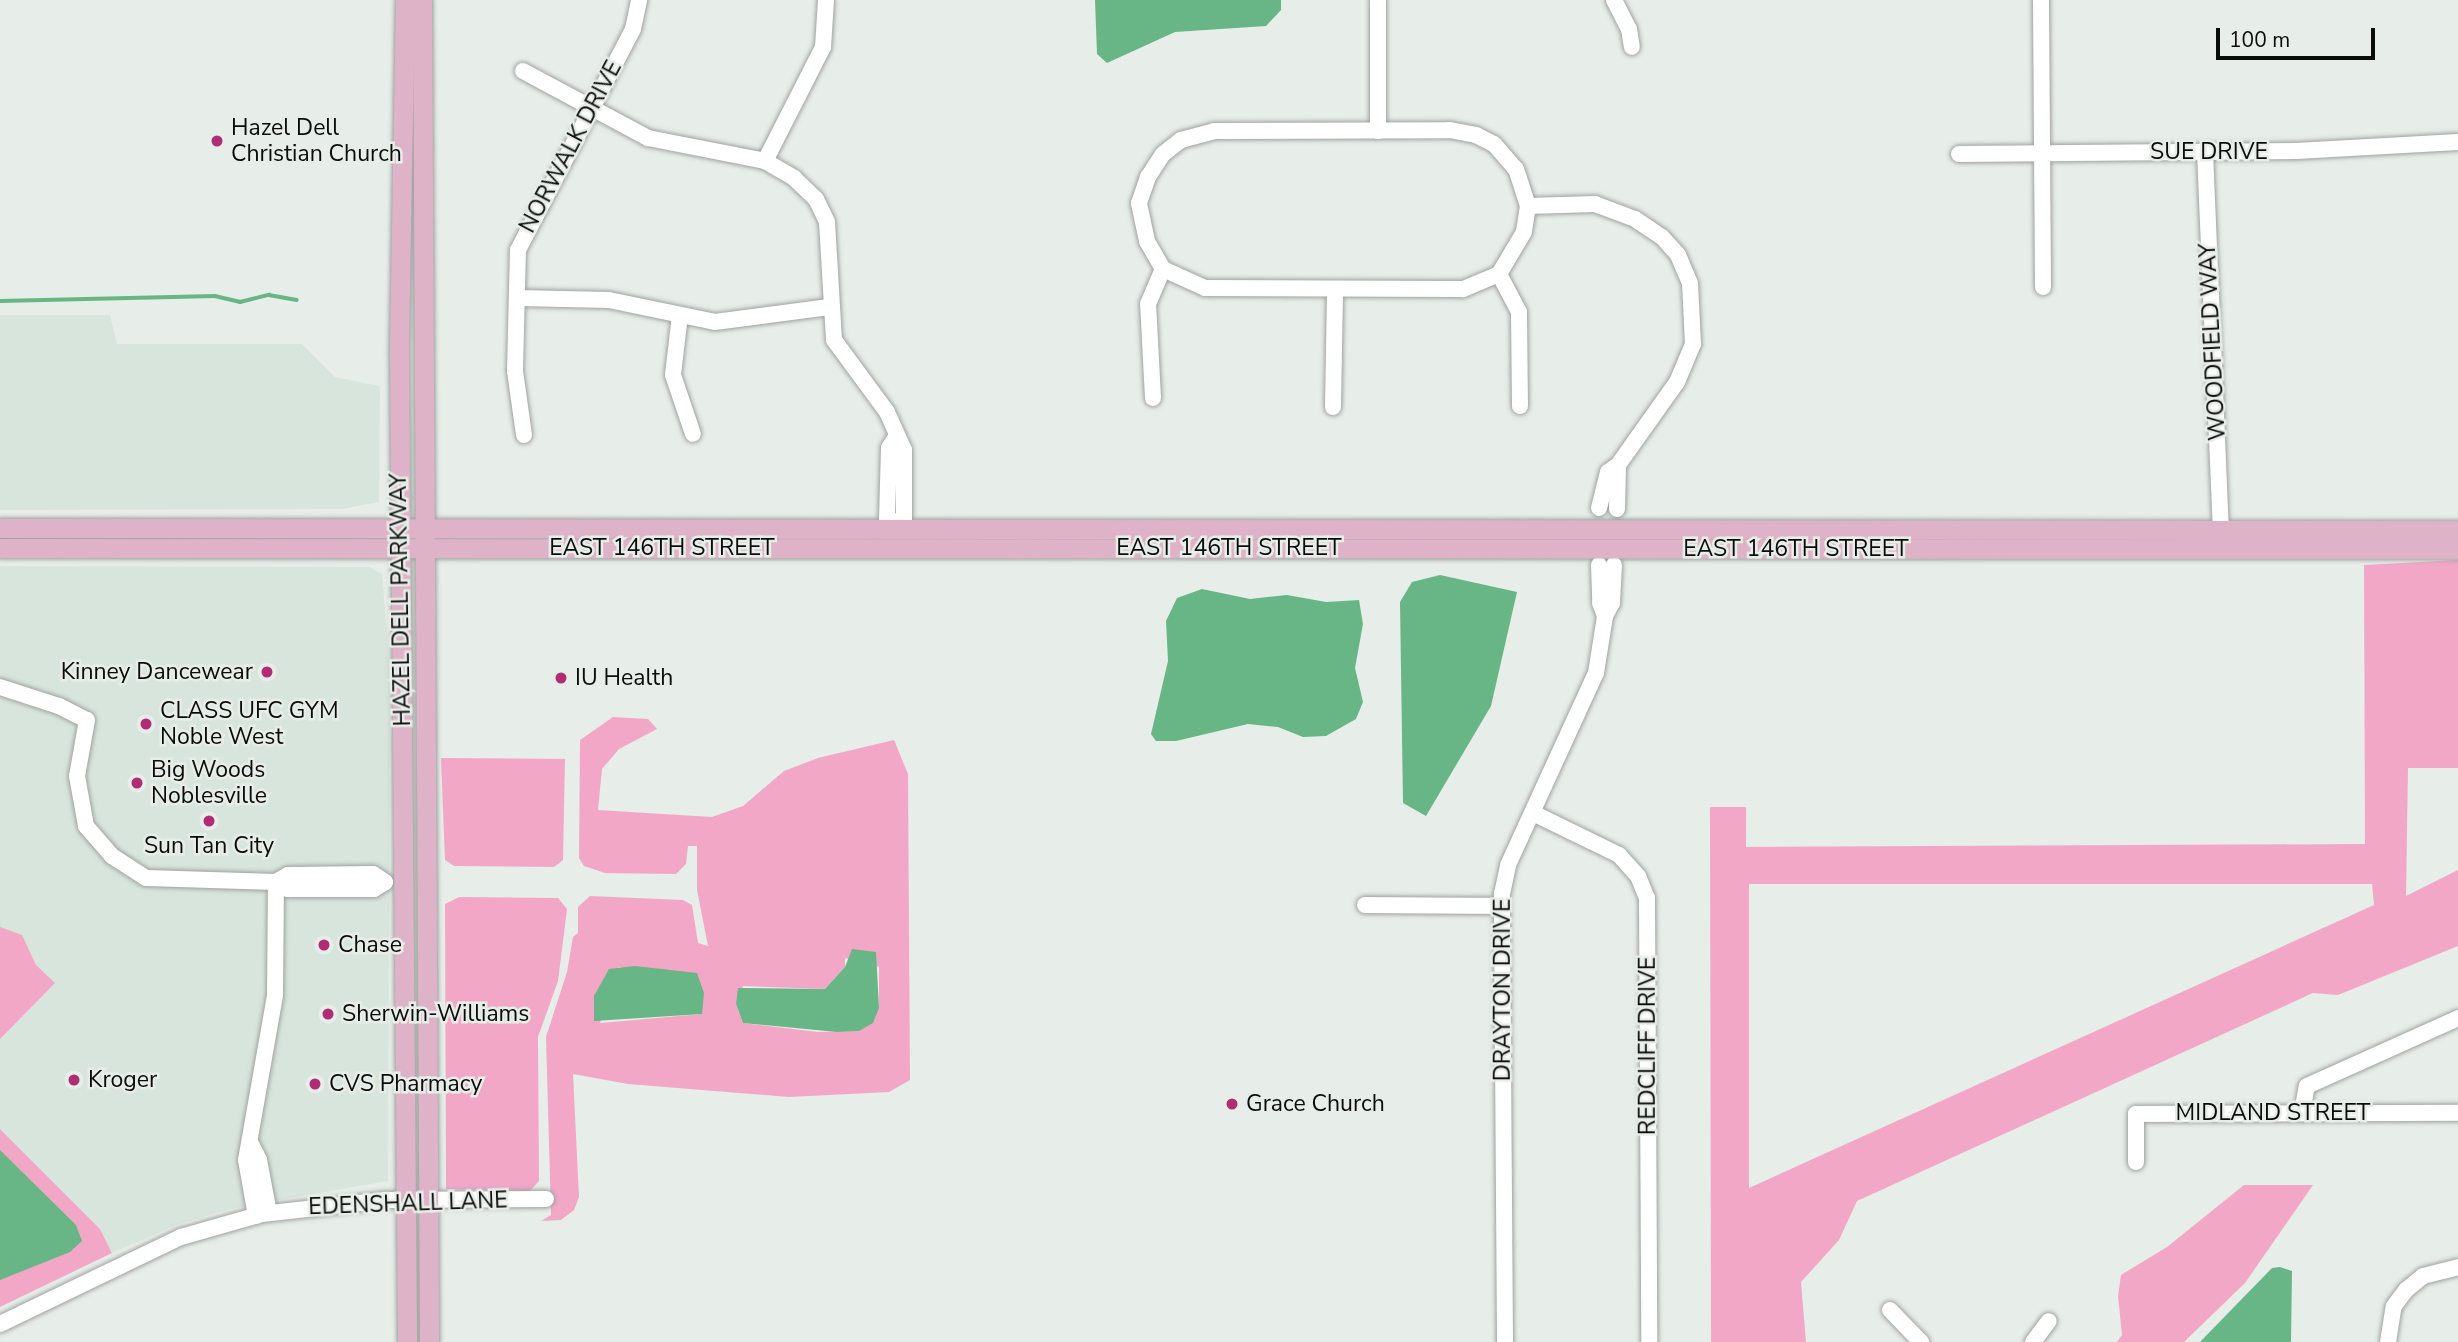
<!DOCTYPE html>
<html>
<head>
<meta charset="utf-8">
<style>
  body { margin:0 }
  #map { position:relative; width:2458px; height:1342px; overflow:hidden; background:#e7ede9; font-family:"Nunito Sans",sans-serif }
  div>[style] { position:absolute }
  .built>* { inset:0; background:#d8e5dc }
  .green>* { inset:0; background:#f2a7c7 }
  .water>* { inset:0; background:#68b585 }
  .stream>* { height:3.5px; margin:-1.75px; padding:0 1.75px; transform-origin:1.75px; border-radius:1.75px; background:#68b585 }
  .roads { filter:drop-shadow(0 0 2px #9ea3a0) drop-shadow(0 0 2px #9ea3a0) }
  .minor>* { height:16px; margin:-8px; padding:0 8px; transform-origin:8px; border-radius:8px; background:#fff }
  .major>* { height:19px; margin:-9.5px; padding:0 9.5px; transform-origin:9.5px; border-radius:9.5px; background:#dfb3c7 }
  .dots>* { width:19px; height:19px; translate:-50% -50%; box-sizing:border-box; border:4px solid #e7ede9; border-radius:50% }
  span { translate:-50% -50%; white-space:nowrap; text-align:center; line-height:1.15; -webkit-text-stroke:5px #e7ede9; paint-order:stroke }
  .poi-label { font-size:23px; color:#0a0c0b }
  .left { translate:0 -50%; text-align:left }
  .right { translate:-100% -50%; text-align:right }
  .street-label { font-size:23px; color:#0a0c0b }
  .scale { position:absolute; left:2216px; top:28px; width:159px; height:32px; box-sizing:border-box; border:4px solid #0a0c0b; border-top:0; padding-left:9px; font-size:21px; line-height:24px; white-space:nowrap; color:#0a0c0b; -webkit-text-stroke:5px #e7ede9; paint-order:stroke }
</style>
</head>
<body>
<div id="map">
  <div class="built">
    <div style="clip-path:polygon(0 315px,110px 315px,117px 344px,302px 344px,335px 377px,380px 386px,379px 502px,342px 509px,0 510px)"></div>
    <div style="clip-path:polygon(0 566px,369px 567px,382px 574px,390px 670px,388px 1181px,229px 1209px,176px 1225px,112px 1253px,100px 1229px,0 1129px)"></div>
  </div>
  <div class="green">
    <div style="clip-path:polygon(evenodd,2458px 560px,2458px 768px,2408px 768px,2406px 896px,2458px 870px,2458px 946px,2338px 995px,2313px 993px,1857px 1201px,1839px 1240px,1801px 1282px,1806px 1342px,1711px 1342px,1710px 807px,1746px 807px,1746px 847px,2365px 844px,2364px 565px,2458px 560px,1749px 884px,2372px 884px,2374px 905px,1749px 1188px,1749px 884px)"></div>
    <div style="clip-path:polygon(evenodd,613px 717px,648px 719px,657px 729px,619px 749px,602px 769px,598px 810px,712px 817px,743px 806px,784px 771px,818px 758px,894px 740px,908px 774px,910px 1080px,889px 1092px,789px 1097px,628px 1084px,573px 1074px,579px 1197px,574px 1210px,561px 1220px,541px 1221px,551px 1215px,546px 1037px,567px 972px,573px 937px,578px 933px,578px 907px,590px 896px,683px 900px,692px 905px,698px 943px,708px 946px,697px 890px,697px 846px,688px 846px,686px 864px,676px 874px,605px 873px,584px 866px,579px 858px,580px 740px,613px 717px,845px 958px,879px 967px,879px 1008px,859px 1031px,818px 1032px,743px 1023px,736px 1004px,743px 986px,825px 989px,845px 967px,845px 958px,613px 717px,619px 967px,702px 1014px,600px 1023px,619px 967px)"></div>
    <div style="clip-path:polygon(441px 758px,565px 759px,563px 860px,554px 867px,454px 866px,445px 860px)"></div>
    <div style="clip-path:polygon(459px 897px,558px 898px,567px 909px,558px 981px,538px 1037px,539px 1181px,530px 1191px,446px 1189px,445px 904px)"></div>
    <div style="clip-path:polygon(0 927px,22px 935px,36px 965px,55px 983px,0 1039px)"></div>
    <div style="clip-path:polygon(0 1129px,100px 1229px,112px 1253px,0 1307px)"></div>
    <div style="clip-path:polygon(2244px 1185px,2313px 1185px,2245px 1283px,2184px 1342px,2117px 1342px,2122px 1335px,2118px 1296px,2121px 1275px,2167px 1247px)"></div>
  </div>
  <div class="water">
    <div style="clip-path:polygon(1095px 0,1281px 0,1281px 10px,1266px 26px,1175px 32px,1107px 63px,1097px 54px)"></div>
    <div style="clip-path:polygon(1440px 575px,1517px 592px,1491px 706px,1426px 816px,1403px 803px,1400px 602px,1412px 582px)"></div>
    <div style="clip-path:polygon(1202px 589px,1250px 599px,1287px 595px,1326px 602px,1359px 600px,1363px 624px,1355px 668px,1363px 702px,1356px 719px,1326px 736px,1303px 737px,1278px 727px,1248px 724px,1176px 741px,1156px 741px,1151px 734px,1168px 661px,1166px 621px,1177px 598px)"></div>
    <div style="clip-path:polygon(852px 949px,876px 952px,879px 1008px,873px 1023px,859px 1031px,837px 1032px,743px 1023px,736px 1004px,738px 988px,825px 989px,845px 967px)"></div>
    <div style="clip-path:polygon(635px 966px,697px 973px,704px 993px,702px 1014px,594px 1021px,594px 996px,609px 969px)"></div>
    <div style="clip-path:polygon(0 1150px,76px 1225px,82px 1241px,70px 1252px,0 1280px)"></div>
    <div style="clip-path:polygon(2280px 1267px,2292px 1271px,2291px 1342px,2200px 1342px,2272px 1268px)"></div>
  </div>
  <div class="stream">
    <div style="left:0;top:301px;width:215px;rotate:-1.3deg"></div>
    <div style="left:215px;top:296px;width:26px;rotate:13deg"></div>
    <div style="left:240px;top:302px;width:30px;rotate:-14deg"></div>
    <div style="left:269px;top:295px;width:28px;rotate:10deg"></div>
  </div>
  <div class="roads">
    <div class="minor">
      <div style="left:1614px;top:0;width:33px;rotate:63deg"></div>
      <div style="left:1629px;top:29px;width:18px;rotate:81deg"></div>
      <div style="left:2041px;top:0;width:287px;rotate:89.6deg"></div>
      <div style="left:523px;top:71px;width:142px;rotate:28.2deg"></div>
      <div style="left:648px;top:138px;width:119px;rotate:11.1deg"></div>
      <div style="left:765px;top:161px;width:34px;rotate:30deg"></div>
      <div style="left:794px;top:178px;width:30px;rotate:44deg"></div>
      <div style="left:816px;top:199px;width:25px;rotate:64deg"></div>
      <div style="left:827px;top:222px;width:118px;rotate:86.6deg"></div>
      <div style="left:834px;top:340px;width:89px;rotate:53.6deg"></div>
      <div style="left:887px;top:412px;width:42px;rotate:65.9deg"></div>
      <div style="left:904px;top:450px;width:69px;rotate:90deg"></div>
      <div style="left:904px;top:519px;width:9px;rotate:159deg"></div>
      <div style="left:1214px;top:131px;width:236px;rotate:-0.2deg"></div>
      <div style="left:1450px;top:130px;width:26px;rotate:11deg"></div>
      <div style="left:1476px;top:135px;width:20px;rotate:27deg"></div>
      <div style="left:1494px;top:144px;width:33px;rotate:49deg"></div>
      <div style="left:1516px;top:169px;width:39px;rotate:72deg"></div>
      <div style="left:1528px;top:206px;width:26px;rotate:99deg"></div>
      <div style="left:1524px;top:232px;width:49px;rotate:120.8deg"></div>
      <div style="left:1499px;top:274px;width:39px;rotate:157deg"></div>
      <div style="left:1463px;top:289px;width:258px;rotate:-179.8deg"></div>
      <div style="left:1205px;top:288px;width:46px;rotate:-155.7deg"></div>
      <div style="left:1163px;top:269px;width:32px;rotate:-120deg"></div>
      <div style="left:1147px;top:241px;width:39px;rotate:-102deg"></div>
      <div style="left:1139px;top:203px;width:28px;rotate:-71deg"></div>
      <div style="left:1148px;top:177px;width:27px;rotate:-57deg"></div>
      <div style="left:1163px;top:154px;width:23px;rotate:-38deg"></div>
      <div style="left:1181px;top:140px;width:34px;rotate:-15deg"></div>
      <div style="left:1378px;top:131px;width:131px;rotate:-90deg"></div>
      <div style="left:2205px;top:152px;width:380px;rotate:87.6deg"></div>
      <div style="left:1959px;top:154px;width:337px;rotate:-0.5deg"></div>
      <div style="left:2296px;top:151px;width:162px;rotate:-3.2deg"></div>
      <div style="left:765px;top:161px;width:128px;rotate:-63deg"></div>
      <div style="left:823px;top:47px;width:47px;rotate:-86.3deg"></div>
      <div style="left:1528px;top:206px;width:67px;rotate:-1.7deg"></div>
      <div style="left:1595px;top:204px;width:43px;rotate:20.6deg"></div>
      <div style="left:1635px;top:219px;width:32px;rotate:34deg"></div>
      <div style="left:1662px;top:237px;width:24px;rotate:48deg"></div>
      <div style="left:1678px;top:255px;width:30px;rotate:67deg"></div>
      <div style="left:1690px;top:283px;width:61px;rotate:87.2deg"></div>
      <div style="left:1693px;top:344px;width:41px;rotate:112.8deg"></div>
      <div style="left:1677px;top:382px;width:102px;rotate:125.4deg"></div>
      <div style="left:1499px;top:274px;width:43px;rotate:62.2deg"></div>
      <div style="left:1519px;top:312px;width:94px;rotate:89.4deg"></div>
      <div style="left:518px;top:298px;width:91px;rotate:1.3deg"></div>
      <div style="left:609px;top:300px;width:108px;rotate:11.7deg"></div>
      <div style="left:715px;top:322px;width:115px;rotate:-7.5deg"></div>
      <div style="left:680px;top:315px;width:60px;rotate:96.7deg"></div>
      <div style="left:673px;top:375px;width:62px;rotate:71.3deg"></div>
      <div style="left:1153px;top:398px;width:94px;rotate:-93deg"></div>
      <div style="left:1148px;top:304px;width:38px;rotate:-67deg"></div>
      <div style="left:1333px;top:407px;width:117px;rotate:-89deg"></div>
      <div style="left:524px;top:435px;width:65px;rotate:-98deg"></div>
      <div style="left:515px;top:371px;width:121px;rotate:-88.6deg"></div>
      <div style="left:518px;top:250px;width:249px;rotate:-62.5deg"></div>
      <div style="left:633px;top:29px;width:30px;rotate:-78deg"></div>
      <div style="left:1599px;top:508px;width:37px;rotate:-76deg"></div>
      <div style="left:1608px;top:472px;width:12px;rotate:-35deg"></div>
      <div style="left:1618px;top:465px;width:44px;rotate:91.3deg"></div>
      <div style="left:896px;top:522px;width:9px;rotate:-162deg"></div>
      <div style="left:887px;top:519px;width:71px;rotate:-88.4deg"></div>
      <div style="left:889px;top:448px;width:13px;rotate:-58deg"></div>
      <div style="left:1599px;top:565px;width:38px;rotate:88deg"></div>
      <div style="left:1600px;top:603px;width:14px;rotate:69deg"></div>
      <div style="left:0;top:687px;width:62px;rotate:17.9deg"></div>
      <div style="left:59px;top:706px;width:31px;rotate:27deg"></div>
      <div style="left:87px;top:720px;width:57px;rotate:100.1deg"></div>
      <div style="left:77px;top:776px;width:51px;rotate:79.8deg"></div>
      <div style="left:86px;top:826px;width:40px;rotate:49deg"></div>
      <div style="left:112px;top:856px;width:40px;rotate:32.9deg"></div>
      <div style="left:146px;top:878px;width:130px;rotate:1.8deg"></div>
      <div style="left:276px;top:882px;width:14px;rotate:30deg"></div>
      <div style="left:288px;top:889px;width:86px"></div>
      <div style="left:374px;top:889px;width:13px;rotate:-32deg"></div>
      <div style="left:385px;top:882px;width:14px;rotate:-146deg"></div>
      <div style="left:373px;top:874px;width:85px;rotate:179.3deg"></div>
      <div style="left:288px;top:875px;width:14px;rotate:150deg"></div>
      <div style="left:1533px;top:813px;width:96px;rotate:26deg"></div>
      <div style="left:1619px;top:855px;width:28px;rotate:48deg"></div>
      <div style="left:1638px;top:876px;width:24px;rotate:68deg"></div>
      <div style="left:1647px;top:898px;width:444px;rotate:89.7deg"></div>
      <div style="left:1365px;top:905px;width:136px;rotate:0.4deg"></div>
      <div style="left:2302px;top:1113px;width:27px;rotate:-80deg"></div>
      <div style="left:2307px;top:1086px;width:166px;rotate:-24.2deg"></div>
      <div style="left:251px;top:1144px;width:18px;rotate:63deg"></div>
      <div style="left:259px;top:1160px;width:54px;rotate:79.3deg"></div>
      <div style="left:2136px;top:1162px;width:48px;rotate:-90deg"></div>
      <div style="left:2136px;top:1114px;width:322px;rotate:-0.2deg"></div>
      <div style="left:256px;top:1216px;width:57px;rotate:-100.1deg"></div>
      <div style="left:246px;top:1160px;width:168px;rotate:-80deg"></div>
      <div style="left:275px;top:995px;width:113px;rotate:-89.5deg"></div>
      <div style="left:1890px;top:1310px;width:45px;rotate:45.9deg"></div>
      <div style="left:0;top:1324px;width:201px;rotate:-25.7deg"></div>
      <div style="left:181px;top:1237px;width:84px;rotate:-15.9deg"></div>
      <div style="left:262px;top:1214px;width:125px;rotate:-6.4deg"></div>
      <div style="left:386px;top:1200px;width:160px;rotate:-0.4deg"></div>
      <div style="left:1505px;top:1342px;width:448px;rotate:-90.4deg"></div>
      <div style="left:1502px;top:894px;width:30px;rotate:-78deg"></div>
      <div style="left:1508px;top:865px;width:211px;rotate:-65.4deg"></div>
      <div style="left:1596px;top:673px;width:58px;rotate:-81deg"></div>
      <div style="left:1605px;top:616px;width:15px;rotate:-62deg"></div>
      <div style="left:1612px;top:603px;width:38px;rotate:-87deg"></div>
      <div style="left:2033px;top:1342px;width:26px;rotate:-53deg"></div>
      <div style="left:2388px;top:1342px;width:36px;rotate:-81deg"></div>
      <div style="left:2394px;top:1306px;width:20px;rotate:-53deg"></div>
      <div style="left:2406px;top:1290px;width:22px;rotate:-39deg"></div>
      <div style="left:2423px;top:1276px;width:36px;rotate:-14deg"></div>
    </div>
    <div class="major">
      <div style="left:405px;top:0;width:357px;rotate:91deg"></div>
      <div style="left:399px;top:357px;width:985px;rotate:89.53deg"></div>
      <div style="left:422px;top:0;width:1342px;rotate:89.7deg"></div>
      <div style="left:0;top:528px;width:2458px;rotate:0.05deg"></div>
      <div style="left:0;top:548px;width:2458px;rotate:0.02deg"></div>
    </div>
  </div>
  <div class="dots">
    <div style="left:217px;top:141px;background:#b02d75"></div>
    <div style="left:267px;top:672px;background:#b02d75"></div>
    <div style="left:561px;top:678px;background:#b02d75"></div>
    <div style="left:146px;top:724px;background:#b02d75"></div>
    <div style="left:137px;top:783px;background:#b02d75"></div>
    <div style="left:209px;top:821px;background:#b02d75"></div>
    <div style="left:324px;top:945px;background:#b02d75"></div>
    <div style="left:328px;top:1014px;background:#b02d75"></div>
    <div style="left:74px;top:1080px;background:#b02d75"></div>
    <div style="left:315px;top:1084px;background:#b02d75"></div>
    <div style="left:1232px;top:1104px;background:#b02d75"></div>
  </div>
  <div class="poi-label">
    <span class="left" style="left:231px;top:141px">Hazel Dell<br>Christian Church</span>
    <span class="right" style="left:253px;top:672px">Kinney Dancewear</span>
    <span class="left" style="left:575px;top:678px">IU Health</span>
    <span class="left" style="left:160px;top:724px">CLASS UFC GYM<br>Noble West</span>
    <span class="left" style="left:151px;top:783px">Big Woods<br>Noblesville</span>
    <span style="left:209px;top:846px">Sun Tan City</span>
    <span class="left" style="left:338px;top:945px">Chase</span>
    <span class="left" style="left:342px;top:1014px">Sherwin-Williams</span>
    <span class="left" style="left:88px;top:1080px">Kroger</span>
    <span class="left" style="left:329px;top:1084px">CVS Pharmacy</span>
    <span class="left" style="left:1246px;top:1104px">Grace Church</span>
  </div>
  <div class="street-label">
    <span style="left:571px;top:147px;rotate:-62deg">NORWALK DRIVE</span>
    <span style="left:2209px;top:152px">SUE DRIVE</span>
    <span style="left:2213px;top:342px;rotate:-93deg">WOODFIELD WAY</span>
    <span style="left:662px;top:548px">EAST 146TH STREET</span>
    <span style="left:1229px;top:548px">EAST 146TH STREET</span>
    <span style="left:1796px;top:549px">EAST 146TH STREET</span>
    <span style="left:401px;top:600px;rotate:-91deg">HAZEL DELL PARKWAY</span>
    <span style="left:1503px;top:990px;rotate:-90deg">DRAYTON DRIVE</span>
    <span style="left:1648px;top:1046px;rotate:-90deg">REDCLIFF DRIVE</span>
    <span style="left:2273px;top:1113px">MIDLAND STREET</span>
    <span style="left:408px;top:1204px;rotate:-2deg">EDENSHALL LANE</span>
  </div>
  <div class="scale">100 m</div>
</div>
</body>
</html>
